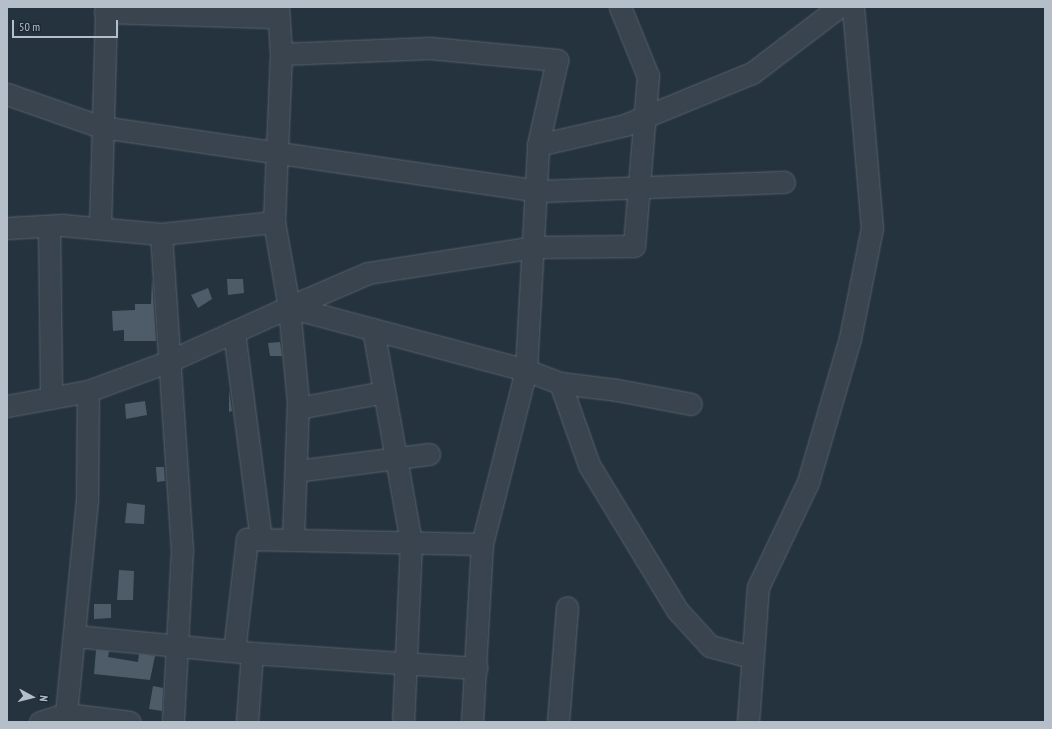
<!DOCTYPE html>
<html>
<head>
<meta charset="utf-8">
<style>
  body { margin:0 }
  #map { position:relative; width:1052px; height:729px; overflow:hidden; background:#25333e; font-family:"PT Sans Narrow",sans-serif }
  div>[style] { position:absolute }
  .building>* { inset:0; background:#4e5c69 }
  .roads { filter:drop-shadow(0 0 1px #56626c) drop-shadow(0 0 1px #56626c) }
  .minor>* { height:21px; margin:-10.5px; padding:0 10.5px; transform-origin:10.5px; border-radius:10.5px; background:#39444e }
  span { translate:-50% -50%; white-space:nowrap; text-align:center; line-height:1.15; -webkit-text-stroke:3px #1d2933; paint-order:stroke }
  .frame { position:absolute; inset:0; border:8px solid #b5bfc9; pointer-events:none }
  .north { position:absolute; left:12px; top:677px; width:40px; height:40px; -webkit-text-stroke:3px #1d2933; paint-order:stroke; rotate:97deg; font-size:11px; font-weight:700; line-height:16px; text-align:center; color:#b5bfc9 }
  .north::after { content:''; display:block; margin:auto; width:14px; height:18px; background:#b5bfc9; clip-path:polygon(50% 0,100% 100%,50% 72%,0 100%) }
  .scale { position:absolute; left:12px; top:20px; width:106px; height:18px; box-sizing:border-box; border:2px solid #b5bfc9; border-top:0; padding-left:5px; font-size:12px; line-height:14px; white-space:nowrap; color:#b5bfc9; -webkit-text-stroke:3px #1d2933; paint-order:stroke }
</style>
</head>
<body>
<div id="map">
  <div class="building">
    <div style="clip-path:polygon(152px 279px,156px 341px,124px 341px,124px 330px,113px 331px,112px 311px,135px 310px,135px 304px,151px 304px)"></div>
    <div style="clip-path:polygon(227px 279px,243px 279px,244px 293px,228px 295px)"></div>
    <div style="clip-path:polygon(208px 288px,212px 299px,198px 308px,191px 295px)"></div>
    <div style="clip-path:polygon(280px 342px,282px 356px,270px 356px,268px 343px)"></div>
    <div style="clip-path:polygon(229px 390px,232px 411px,229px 412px)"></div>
    <div style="clip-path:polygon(145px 401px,147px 415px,126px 419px,125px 404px)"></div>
    <div style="clip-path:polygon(156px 467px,164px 467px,165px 481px,157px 482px)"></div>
    <div style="clip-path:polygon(127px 503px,145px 505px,144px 524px,125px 523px)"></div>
    <div style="clip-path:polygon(119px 570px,134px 571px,133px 600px,117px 600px)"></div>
    <div style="clip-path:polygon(94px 604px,111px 604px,111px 618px,94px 619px)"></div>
    <div style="clip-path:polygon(96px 650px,109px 651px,108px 657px,138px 662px,139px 654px,155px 656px,150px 680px,94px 674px)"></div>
    <div style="clip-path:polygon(153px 686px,163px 688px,162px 711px,149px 709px)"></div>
  </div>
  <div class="roads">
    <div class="minor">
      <div style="left:278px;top:7px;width:47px;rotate:86.3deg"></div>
      <div style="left:281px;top:54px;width:168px;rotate:92.4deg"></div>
      <div style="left:274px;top:222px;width:86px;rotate:80deg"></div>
      <div style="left:289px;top:307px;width:95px;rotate:84.6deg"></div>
      <div style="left:298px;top:402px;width:138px;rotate:92.1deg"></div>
      <div style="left:105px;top:12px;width:173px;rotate:1.7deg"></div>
      <div style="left:281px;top:54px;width:149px;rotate:-2.3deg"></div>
      <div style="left:430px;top:48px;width:128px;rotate:5.4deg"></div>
      <div style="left:557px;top:60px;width:87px;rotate:102.6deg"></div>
      <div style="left:7px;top:94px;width:100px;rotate:19.3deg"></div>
      <div style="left:101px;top:127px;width:442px;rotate:8.3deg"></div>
      <div style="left:538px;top:191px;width:246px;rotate:-2.1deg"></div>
      <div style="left:49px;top:226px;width:172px;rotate:89.3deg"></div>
      <div style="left:7px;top:228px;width:55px;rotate:-3.1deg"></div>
      <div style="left:62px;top:225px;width:99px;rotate:5.2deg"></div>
      <div style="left:161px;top:234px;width:114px;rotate:-6.1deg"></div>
      <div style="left:100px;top:228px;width:221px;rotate:-88.4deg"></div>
      <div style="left:161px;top:234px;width:316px;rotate:86.2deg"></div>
      <div style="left:182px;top:549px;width:173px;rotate:93deg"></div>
      <div style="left:289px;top:307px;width:86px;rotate:-23.3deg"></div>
      <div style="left:368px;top:273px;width:168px;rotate:-8.9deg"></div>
      <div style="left:534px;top:247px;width:100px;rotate:-0.6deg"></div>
      <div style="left:634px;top:246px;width:171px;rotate:-85.3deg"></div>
      <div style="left:648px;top:76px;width:74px;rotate:-112.1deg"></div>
      <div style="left:373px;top:329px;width:216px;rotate:79.9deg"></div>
      <div style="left:411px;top:542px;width:180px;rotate:92.5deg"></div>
      <div style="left:234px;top:332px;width:209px;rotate:82.6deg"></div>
      <div style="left:560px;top:383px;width:57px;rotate:7deg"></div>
      <div style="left:617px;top:390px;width:75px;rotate:10.7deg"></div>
      <div style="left:7px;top:406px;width:82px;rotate:-10.5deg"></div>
      <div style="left:88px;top:391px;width:84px;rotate:-20.2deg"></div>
      <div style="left:167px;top:362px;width:134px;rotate:-24.3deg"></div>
      <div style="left:289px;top:307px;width:245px;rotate:14.9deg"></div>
      <div style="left:526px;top:370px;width:36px;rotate:21deg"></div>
      <div style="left:560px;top:383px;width:87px;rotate:70.5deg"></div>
      <div style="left:589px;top:465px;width:170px;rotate:58.7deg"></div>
      <div style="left:677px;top:610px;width:49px;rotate:47.5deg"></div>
      <div style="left:710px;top:646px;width:42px;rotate:15deg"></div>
      <div style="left:298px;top:408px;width:87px;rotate:-10.5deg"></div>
      <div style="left:296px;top:471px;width:134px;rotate:-7.3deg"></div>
      <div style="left:75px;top:636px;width:178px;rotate:5.5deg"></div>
      <div style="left:252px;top:653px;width:225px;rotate:3.8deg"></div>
      <div style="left:234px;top:651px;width:113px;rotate:-83.4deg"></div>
      <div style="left:247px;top:539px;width:235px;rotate:1.2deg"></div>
      <div style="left:66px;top:714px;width:215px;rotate:-84.4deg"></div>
      <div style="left:87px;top:500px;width:109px;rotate:-89.5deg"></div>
      <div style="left:40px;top:722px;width:27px;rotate:-17deg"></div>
      <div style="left:66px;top:714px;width:64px;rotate:7.1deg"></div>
      <div style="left:247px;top:722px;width:69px;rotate:-85.9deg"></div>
      <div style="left:472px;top:722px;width:178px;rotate:-86.8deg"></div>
      <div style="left:482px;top:544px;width:179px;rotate:-75.8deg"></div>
      <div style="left:526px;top:370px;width:225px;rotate:-86.9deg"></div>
      <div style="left:538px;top:145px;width:89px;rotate:-12.9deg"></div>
      <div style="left:625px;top:125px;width:137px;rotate:-22.3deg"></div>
      <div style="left:752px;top:73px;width:109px;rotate:-37.2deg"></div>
      <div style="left:558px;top:722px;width:115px;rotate:-85.5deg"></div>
      <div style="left:748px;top:722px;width:135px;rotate:-85.8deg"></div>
      <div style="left:758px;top:587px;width:116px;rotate:-64.5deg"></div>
      <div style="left:808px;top:482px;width:150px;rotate:-73.7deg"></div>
      <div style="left:850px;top:338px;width:112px;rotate:-78.7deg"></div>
      <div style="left:872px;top:228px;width:222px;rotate:-94.9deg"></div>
    </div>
  </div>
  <div class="frame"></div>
  <div class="north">N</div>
  <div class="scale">50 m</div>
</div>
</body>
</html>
